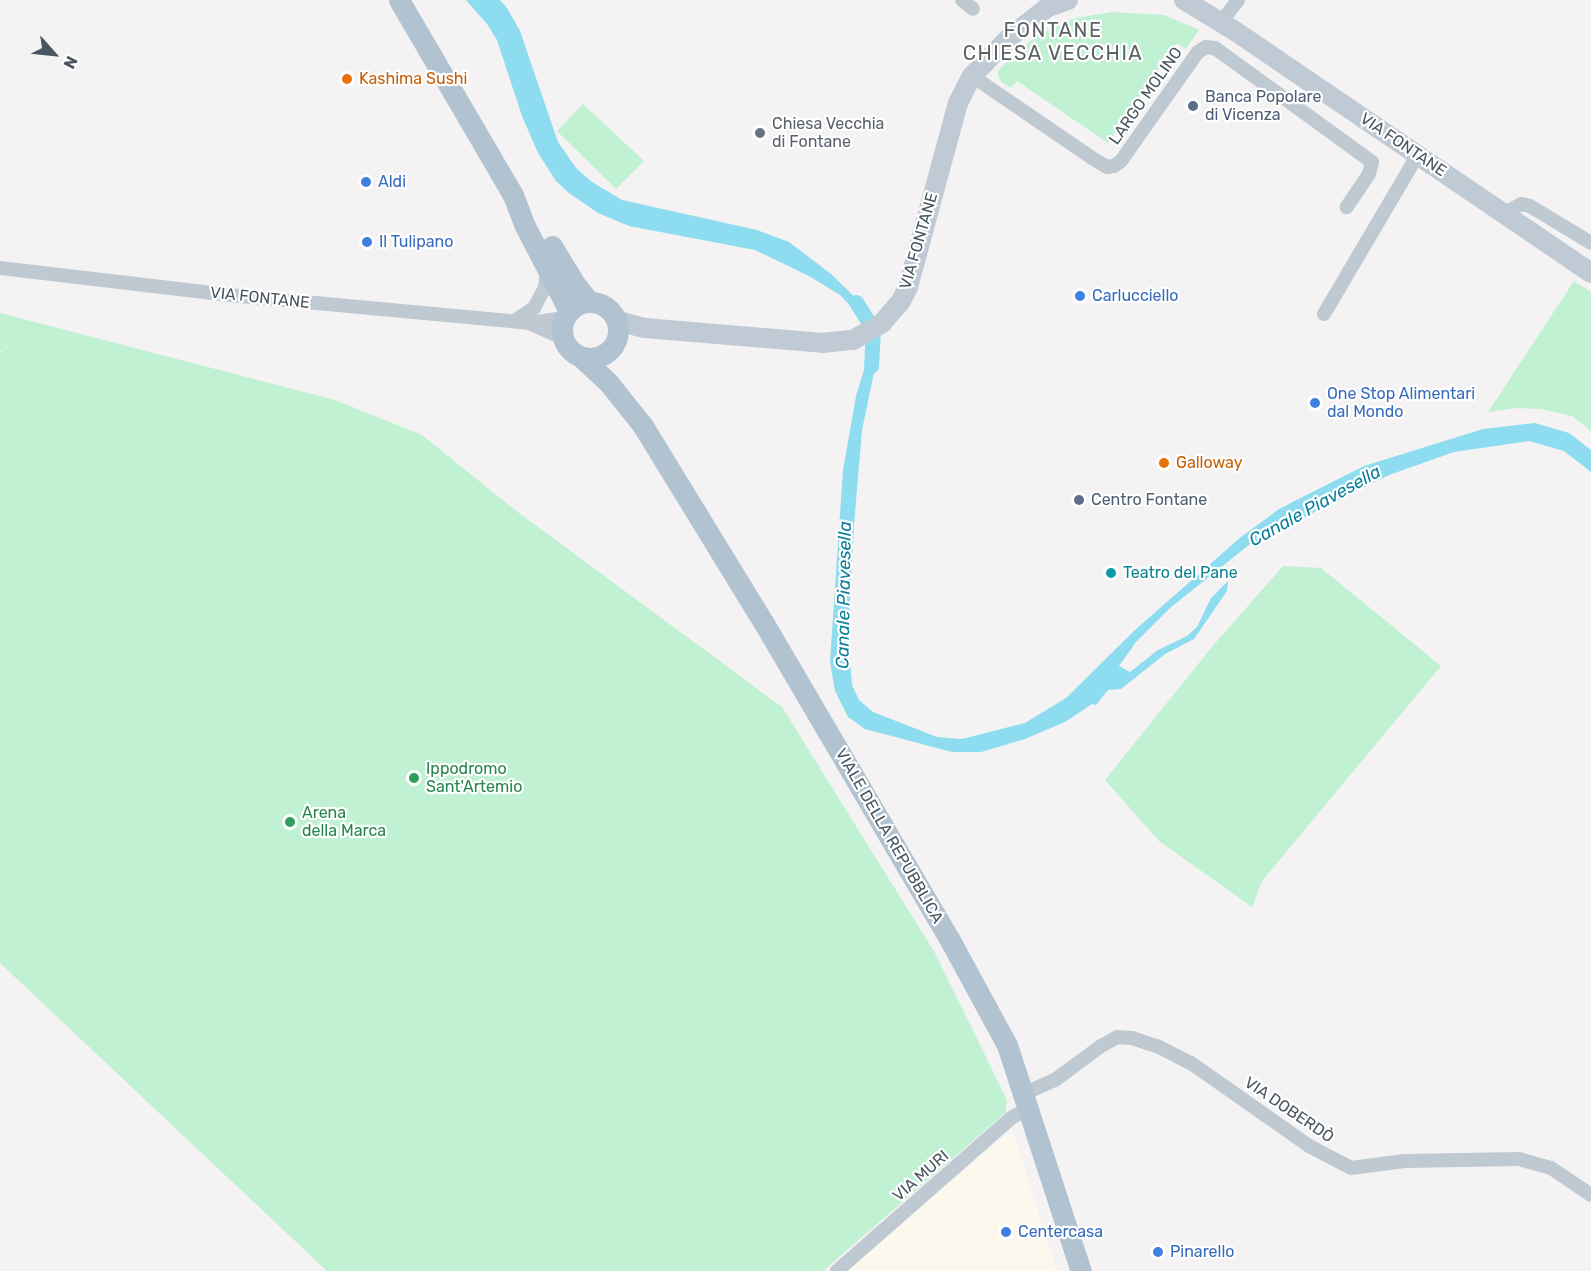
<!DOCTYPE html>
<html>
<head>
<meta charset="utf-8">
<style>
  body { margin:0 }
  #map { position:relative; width:1591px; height:1271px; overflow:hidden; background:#f4f2f2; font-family:Rubik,sans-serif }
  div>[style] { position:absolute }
  .commercial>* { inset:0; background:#fdf8ed }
  .green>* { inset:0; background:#c0f1d2 }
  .water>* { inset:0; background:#8ddcef }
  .canal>* { height:15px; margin:-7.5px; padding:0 7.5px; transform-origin:7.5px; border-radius:7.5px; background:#8ddcef }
  .street>* { height:14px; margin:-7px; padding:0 7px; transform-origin:7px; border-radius:7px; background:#bfc9d1 }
  .secondary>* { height:20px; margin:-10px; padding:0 10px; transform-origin:10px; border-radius:10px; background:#bfcad5 }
  .primary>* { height:21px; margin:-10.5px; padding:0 10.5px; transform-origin:10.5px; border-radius:10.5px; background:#b1c2d0 }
  .primary>.ring { margin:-10.5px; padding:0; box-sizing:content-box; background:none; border:21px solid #b1c2d0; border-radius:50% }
  .dots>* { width:16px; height:16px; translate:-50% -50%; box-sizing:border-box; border:3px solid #fff; border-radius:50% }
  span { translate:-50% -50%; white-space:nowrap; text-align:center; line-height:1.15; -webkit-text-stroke:4.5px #fff; paint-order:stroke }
  .food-label { font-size:16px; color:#c56008 }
  .left { translate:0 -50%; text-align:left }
  .street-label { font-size:16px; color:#495560 }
  .service-label { font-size:16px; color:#4e5e75 }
  .worship-label { font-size:16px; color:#5b616d }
  .shop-label { font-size:16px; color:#366cbe }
  .culture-label { font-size:16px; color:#0d838f }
  .leisure-label { font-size:16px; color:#27864d }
  .water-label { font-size:18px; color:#0a809b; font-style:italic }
  .quarter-label { font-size:20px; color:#5e6267; letter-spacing:1.5px }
  .north { position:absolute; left:24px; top:24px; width:60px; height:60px; -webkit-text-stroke:4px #fff; paint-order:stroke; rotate:117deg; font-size:16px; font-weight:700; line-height:24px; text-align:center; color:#495560 }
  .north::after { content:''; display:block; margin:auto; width:21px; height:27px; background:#495560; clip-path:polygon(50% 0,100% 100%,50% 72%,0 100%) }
</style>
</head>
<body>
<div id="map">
  <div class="commercial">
    <div style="clip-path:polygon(1012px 1129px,1057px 1271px,847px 1271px,923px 1206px)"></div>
  </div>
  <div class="green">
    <div style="clip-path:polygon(1112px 12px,1164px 15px,1199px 30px,1186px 49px,1177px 43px,1108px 143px,1017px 81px,1011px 88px,1001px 82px,997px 72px,1017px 51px,1042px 33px,1075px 18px)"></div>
    <div style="clip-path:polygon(583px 104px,644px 161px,616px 189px,557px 131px)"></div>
    <div style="clip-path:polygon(1574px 281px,1591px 292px,1591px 431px,1572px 416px,1541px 409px,1517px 408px,1488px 412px)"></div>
    <div style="clip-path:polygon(0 313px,335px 400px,422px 435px,515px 510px,782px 707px,935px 953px,1007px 1100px,1005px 1113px,823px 1271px,327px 1271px,0 963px,0 352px,14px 342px,0 351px)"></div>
    <div style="clip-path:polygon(1283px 566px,1321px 568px,1441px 666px,1262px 881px,1252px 907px,1159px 841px,1105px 780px,1211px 648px)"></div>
  </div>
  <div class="water">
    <div style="clip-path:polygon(466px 0,500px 0,507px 8px,520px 31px,558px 142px,576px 168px,592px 182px,622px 200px,757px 230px,789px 242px,831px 274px,873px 315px,862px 323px,857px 313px,840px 295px,809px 276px,755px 250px,629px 226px,598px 213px,569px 193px,556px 181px,538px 153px,522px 116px,497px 40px,487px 24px)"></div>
    <div style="clip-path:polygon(880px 344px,862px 430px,854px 525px,848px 638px,852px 685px,859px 700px,873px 712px,937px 737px,962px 739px,1025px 723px,1066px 698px,1135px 630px,1241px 537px,1279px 509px,1364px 466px,1483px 429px,1535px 423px,1569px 433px,1591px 450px,1591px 472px,1564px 451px,1529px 441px,1454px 452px,1389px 475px,1250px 544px,1170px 608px,1136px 642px,1119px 666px,1130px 672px,1158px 650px,1187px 636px,1197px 627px,1211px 598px,1228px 581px,1227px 591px,1194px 639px,1165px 654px,1121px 689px,1108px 690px,1096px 705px,1092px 704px,1065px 722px,1025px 739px,981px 752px,952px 752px,865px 729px,848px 717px,835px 691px,830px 662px,843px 470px,856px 396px,870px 350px)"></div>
  </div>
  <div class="canal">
    <div style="left:856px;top:302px;width:32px;rotate:58deg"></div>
    <div style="left:873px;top:329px;width:37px;rotate:93deg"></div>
  </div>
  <div class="street">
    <div style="left:962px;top:0;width:14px;rotate:39deg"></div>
    <div style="left:1221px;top:22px;width:28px;rotate:-52deg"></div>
    <div style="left:972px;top:76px;width:145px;rotate:34.3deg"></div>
    <div style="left:1092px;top:158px;width:17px;rotate:31deg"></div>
    <div style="left:1107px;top:167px;width:7px;rotate:-8deg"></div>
    <div style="left:1114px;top:166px;width:9px;rotate:-36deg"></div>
    <div style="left:1121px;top:161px;width:133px;rotate:-54.8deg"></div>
    <div style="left:1198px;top:52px;width:9px;rotate:-32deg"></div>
    <div style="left:1206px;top:47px;width:9px;rotate:6deg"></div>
    <div style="left:1215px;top:48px;width:194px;rotate:36deg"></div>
    <div style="left:1372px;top:162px;width:12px;rotate:104deg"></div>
    <div style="left:1369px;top:174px;width:40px;rotate:124deg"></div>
    <div style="left:1506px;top:216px;width:7px;rotate:-56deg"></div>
    <div style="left:1510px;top:210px;width:13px;rotate:-27deg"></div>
    <div style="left:1522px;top:204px;width:8px;rotate:14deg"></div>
    <div style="left:1530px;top:206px;width:71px;rotate:31.2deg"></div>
    <div style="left:0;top:268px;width:231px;rotate:6.7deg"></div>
    <div style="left:229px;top:295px;width:301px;rotate:5.3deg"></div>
    <div style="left:529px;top:323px;width:36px;rotate:-8deg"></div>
    <div style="left:1324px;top:314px;width:183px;rotate:-59.5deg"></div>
    <div style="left:514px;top:321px;width:24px;rotate:-33deg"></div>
    <div style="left:534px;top:308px;width:24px;rotate:-62deg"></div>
    <div style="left:545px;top:287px;width:16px;rotate:-83deg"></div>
    <div style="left:529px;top:323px;width:37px;rotate:24deg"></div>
    <div style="left:1023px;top:1094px;width:35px;rotate:-24deg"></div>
    <div style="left:1055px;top:1080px;width:57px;rotate:-36.5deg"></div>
    <div style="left:1101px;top:1046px;width:18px;rotate:-29deg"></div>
    <div style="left:1117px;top:1037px;width:15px;rotate:4deg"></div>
    <div style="left:1132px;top:1038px;width:26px;rotate:18deg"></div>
    <div style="left:1157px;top:1046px;width:38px;rotate:27deg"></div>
    <div style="left:1191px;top:1063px;width:144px;rotate:35.1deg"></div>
    <div style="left:1309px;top:1146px;width:47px;rotate:27.6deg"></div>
    <div style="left:1351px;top:1168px;width:54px;rotate:-7.4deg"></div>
    <div style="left:1405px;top:1161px;width:114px;rotate:-1deg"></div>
    <div style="left:1519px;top:1159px;width:33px;rotate:16deg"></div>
    <div style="left:1551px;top:1168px;width:48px;rotate:34deg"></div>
    <div style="left:837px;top:1271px;width:232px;rotate:-41.3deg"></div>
    <div style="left:1011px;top:1118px;width:21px;rotate:-29deg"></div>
  </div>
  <div class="secondary">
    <div style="left:1184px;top:0;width:60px;rotate:31.3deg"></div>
    <div style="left:1235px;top:31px;width:430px;rotate:34.2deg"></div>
    <div style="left:618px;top:321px;width:28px;rotate:15deg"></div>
    <div style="left:645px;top:328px;width:178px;rotate:4.8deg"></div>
    <div style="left:822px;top:343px;width:31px;rotate:-6deg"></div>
    <div style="left:853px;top:340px;width:34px;rotate:-30deg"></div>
    <div style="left:882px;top:323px;width:29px;rotate:-49deg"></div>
    <div style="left:901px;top:301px;width:16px;rotate:-63deg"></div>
    <div style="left:908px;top:287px;width:191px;rotate:-74.8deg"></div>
    <div style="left:958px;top:103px;width:30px;rotate:-63deg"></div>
    <div style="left:972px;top:76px;width:54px;rotate:-45.7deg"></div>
    <div style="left:1010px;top:37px;width:48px;rotate:-38.3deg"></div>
    <div style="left:1048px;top:7px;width:21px;rotate:-19deg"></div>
  </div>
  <div class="primary">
    <div style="left:399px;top:0;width:226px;rotate:59.7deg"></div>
    <div style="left:513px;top:195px;width:33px;rotate:69deg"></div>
    <div style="left:525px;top:226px;width:96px;rotate:62.6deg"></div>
    <div style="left:552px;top:246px;width:44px;rotate:58.8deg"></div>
    <div style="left:575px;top:284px;width:22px;rotate:51deg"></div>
    <div class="ring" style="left:562px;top:302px;width:35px;height:35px"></div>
    <div style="left:581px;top:357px;width:37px;rotate:43deg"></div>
    <div style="left:608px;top:382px;width:56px;rotate:51.5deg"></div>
    <div style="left:643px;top:426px;width:233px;rotate:58.5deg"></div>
    <div style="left:765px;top:625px;width:368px;rotate:59.6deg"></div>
    <div style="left:951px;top:942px;width:117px;rotate:61.5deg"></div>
    <div style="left:1007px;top:1045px;width:238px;rotate:71.9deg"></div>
  </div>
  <div class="dots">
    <div style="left:347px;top:79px;background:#e8710a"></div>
    <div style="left:1193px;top:106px;background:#5c6f8a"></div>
    <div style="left:760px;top:133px;background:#6b7280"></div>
    <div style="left:366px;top:182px;background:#3f7fe0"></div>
    <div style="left:367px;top:242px;background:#3f7fe0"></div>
    <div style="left:1080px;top:296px;background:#3f7fe0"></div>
    <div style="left:1315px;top:403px;background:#3f7fe0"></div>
    <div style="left:1164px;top:463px;background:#e8710a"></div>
    <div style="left:1079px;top:500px;background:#5c6f8a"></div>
    <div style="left:1111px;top:573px;background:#0f9aa8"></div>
    <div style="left:414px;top:778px;background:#2e9e5b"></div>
    <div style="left:290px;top:822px;background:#2e9e5b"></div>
    <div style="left:1006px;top:1232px;background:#3f7fe0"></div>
    <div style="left:1158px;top:1252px;background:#3f7fe0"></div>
  </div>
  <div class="food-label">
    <span class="left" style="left:359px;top:79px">Kashima Sushi</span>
    <span class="left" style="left:1176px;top:463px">Galloway</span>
  </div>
  <div class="street-label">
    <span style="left:1146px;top:96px;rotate:-55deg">LARGO MOLINO</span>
    <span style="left:1403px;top:145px;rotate:34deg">VIA FONTANE</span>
    <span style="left:919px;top:241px;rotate:-74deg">VIA FONTANE</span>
    <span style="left:260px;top:298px;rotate:6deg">VIA FONTANE</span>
    <span style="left:889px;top:836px;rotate:60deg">VIALE DELLA REPUBBLICA</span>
    <span style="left:1289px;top:1110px;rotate:34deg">VIA DOBERDÒ</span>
    <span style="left:921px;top:1176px;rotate:-41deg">VIA MURI</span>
  </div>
  <div class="service-label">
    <span class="left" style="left:1205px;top:106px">Banca Popolare<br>di Vicenza</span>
    <span class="left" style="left:1091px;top:500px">Centro Fontane</span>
  </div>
  <div class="worship-label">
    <span class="left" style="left:772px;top:133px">Chiesa Vecchia<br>di Fontane</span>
  </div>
  <div class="shop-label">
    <span class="left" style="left:378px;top:182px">Aldi</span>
    <span class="left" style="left:379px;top:242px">Il Tulipano</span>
    <span class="left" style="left:1092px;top:296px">Carlucciello</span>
    <span class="left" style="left:1327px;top:403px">One Stop Alimentari<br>dal Mondo</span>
    <span class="left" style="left:1018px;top:1232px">Centercasa</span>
    <span class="left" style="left:1170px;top:1252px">Pinarello</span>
  </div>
  <div class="culture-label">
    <span class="left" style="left:1123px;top:573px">Teatro del Pane</span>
  </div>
  <div class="leisure-label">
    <span class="left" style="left:426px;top:778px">Ippodromo<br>Sant'Artemio</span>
    <span class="left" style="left:302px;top:822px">Arena<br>della Marca</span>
  </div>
  <div class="water-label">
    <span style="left:1315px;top:506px;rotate:-29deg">Canale Piavesella</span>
    <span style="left:844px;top:595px;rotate:-89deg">Canale Piavesella</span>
  </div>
  <div class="quarter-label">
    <span style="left:1053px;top:42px">FONTANE<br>CHIESA VECCHIA</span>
  </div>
  <div class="north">N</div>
</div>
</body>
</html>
